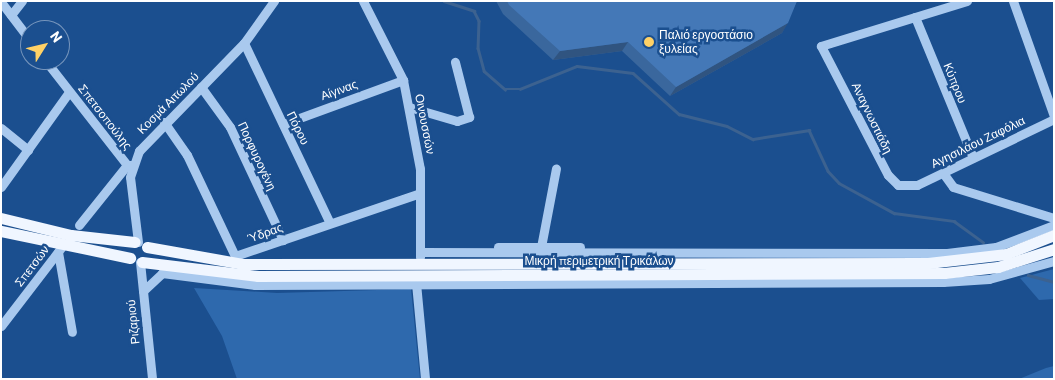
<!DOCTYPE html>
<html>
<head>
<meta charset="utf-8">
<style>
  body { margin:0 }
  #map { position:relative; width:1055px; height:380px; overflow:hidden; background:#1b4f8f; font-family:Barlow,sans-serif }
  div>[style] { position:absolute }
  .green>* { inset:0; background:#2e69ad }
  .stream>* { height:2.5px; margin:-1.25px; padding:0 1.25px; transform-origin:1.25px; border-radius:1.25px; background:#3c6290 }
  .minor>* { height:9px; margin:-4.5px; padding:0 4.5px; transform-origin:4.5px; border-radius:4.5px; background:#a9c9ee }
  .major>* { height:11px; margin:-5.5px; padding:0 5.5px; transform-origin:5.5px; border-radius:5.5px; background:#f0f6ff }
  .wall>* { inset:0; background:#3a679d }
  .shaded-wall>* { inset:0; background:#305480 }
  .building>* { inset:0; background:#4478b7 }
  .dots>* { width:14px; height:14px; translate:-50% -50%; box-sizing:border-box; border:2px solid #1b4f8f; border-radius:50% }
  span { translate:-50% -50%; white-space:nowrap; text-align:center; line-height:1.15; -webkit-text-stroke:5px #1b4f8f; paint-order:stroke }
  .poi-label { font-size:12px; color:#fff }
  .left { translate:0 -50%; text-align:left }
  .street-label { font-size:12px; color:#fff }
  .frame { position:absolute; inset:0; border:2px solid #fff; pointer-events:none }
  .north { position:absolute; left:20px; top:20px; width:50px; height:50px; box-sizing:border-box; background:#1b4f8f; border:1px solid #7695bc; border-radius:50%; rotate:54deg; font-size:14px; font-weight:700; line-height:20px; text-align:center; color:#fff }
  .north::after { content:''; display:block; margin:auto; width:18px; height:22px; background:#ffd166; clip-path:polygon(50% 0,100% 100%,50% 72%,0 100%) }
</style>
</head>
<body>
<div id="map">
  <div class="green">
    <div style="clip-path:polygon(1054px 269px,1054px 299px,1039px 300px,1020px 278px)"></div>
    <div style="clip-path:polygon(194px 288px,277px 293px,411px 289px,420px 379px,237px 379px,222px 336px)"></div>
    <div style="clip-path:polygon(1054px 366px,1054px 379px,1019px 379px,1046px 368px)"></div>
  </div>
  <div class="stream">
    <div style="left:444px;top:1px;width:32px;rotate:18deg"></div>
    <div style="left:474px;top:11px;width:11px;rotate:63deg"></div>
    <div style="left:479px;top:21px;width:27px;rotate:92deg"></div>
    <div style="left:478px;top:48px;width:24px;rotate:75deg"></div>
    <div style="left:484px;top:71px;width:28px;rotate:41deg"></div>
    <div style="left:505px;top:89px;width:15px"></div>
    <div style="left:520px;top:89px;width:61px;rotate:-22deg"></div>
    <div style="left:577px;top:66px;width:56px;rotate:7.1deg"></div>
    <div style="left:633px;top:73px;width:62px;rotate:41.7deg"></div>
    <div style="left:679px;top:114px;width:49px;rotate:14deg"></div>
    <div style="left:727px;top:126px;width:29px;rotate:27deg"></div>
    <div style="left:753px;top:139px;width:57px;rotate:-9.1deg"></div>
    <div style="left:809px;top:130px;width:45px;rotate:65.1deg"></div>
    <div style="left:828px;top:171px;width:16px;rotate:47deg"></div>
    <div style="left:839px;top:183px;width:63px;rotate:28.6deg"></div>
    <div style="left:894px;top:213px;width:61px;rotate:7.6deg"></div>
    <div style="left:954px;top:221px;width:36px;rotate:36deg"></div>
    <div style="left:1028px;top:275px;width:27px;rotate:15deg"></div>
  </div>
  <div class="minor">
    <div style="left:363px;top:1px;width:89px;rotate:63.1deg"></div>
    <div style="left:403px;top:80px;width:91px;rotate:79.2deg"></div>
    <div style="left:420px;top:169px;width:88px;rotate:90deg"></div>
    <div style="left:967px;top:1px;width:153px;rotate:162.9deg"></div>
    <div style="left:821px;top:46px;width:145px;rotate:62.6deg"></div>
    <div style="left:888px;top:175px;width:14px;rotate:45deg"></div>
    <div style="left:898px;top:185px;width:19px"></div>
    <div style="left:917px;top:185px;width:152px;rotate:-25.7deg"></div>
    <div style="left:1013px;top:1px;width:122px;rotate:70.4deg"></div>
    <div style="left:1px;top:2px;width:48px;rotate:52.7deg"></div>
    <div style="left:11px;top:15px;width:18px;rotate:-52deg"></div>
    <div style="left:915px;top:17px;width:152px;rotate:67.6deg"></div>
    <div style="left:244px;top:43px;width:199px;rotate:64.5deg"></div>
    <div style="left:45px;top:60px;width:133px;rotate:52deg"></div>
    <div style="left:201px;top:87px;width:49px;rotate:54.1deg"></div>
    <div style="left:230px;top:127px;width:125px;rotate:64.9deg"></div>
    <div style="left:409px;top:107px;width:50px;rotate:16.3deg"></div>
    <div style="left:457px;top:121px;width:13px;rotate:-18deg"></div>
    <div style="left:469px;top:117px;width:57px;rotate:-104.3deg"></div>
    <div style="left:164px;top:122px;width:40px;rotate:55.1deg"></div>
    <div style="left:187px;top:155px;width:112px;rotate:64.6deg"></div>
    <div style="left:235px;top:256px;width:195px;rotate:-18.8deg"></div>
    <div style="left:283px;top:124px;width:128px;rotate:-20.1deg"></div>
    <div style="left:1px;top:128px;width:35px;rotate:39deg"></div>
    <div style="left:943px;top:173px;width:17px;rotate:54deg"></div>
    <div style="left:953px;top:187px;width:106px;rotate:17.1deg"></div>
    <div style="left:1px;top:187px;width:117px;rotate:-54.4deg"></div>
    <div style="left:79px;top:225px;width:77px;rotate:-51.3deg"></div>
    <div style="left:127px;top:165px;width:5px"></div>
    <div style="left:138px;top:242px;width:65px;rotate:-97deg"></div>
    <div style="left:130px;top:177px;width:28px;rotate:-71deg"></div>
    <div style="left:139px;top:151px;width:151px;rotate:-45.8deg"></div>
    <div style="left:244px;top:43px;width:52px;rotate:-54.5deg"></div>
    <div style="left:498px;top:247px;width:82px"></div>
    <div style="left:541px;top:247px;width:80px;rotate:-79.2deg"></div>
    <div style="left:58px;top:252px;width:81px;rotate:80.1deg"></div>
    <div style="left:421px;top:252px;width:526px;rotate:0.11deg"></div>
    <div style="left:947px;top:253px;width:49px;rotate:-7deg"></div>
    <div style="left:996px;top:247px;width:62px;rotate:-20.8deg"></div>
    <div style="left:140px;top:262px;width:118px;rotate:84.1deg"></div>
    <div style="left:416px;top:283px;width:96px;rotate:84.6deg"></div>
    <div style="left:143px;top:291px;width:26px;rotate:-43deg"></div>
    <div style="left:162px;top:273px;width:94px;rotate:7.4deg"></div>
    <div style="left:255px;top:285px;width:688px;rotate:-0.25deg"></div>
    <div style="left:943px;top:282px;width:46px;rotate:-3.7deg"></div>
    <div style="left:989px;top:279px;width:67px;rotate:-15.5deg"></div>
    <div style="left:1px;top:326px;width:103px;rotate:-52.5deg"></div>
  </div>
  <div class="major">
    <div style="left:1px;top:218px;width:72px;rotate:13.7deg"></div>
    <div style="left:71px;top:235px;width:64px;rotate:6.2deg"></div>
    <div style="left:1px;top:231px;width:132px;rotate:11.8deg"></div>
    <div style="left:147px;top:247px;width:97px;rotate:10deg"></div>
    <div style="left:243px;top:264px;width:685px;rotate:-0.08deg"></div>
    <div style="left:928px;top:263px;width:79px;rotate:-6.6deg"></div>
    <div style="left:1006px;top:254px;width:52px;rotate:-21.6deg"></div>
    <div style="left:142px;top:262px;width:117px;rotate:6.9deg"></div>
    <div style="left:258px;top:276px;width:686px;rotate:-0.25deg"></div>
    <div style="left:944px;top:273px;width:54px;rotate:-6.3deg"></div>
    <div style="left:998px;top:267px;width:59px;rotate:-17.8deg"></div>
  </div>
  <div class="wall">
    <div style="clip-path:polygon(496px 1px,797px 1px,782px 33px,670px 96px,622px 51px,553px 60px,503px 14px)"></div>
  </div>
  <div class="shaded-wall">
    <div style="clip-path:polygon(788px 23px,782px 33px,670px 96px,676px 87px)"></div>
    <div style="clip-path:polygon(628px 42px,622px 51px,553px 60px,560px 51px)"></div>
  </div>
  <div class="building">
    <div style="clip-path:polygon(507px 1px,797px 1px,788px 23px,676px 87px,628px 42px,560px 51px,509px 5px)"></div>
  </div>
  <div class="dots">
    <div style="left:649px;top:42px;background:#ffd166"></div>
  </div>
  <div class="poi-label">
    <span class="left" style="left:659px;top:42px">Παλιό εργοστάσιο<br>ξυλείας</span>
  </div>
  <div class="street-label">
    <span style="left:955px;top:83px;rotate:68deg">Κύπρου</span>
    <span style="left:339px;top:90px;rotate:-20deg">Αίγινας</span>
    <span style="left:168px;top:103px;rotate:-45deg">Κοσμά Αιτωλού</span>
    <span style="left:105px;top:117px;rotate:52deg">Σπετσοπούλης</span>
    <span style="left:872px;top:118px;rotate:64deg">Αναγνωστιάδη</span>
    <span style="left:425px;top:124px;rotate:79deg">Οινουσσών</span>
    <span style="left:298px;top:128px;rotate:64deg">Πόρου</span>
    <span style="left:978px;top:142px;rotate:-26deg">Αγησιλάου Ζαφόλια</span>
    <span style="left:257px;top:156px;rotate:65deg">Πορφυρογένη</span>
    <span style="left:265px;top:233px;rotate:-20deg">Ύδρας</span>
    <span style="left:599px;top:261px">Μικρή περιμετρική Τρικάλων</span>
    <span style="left:32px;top:266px;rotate:-53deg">Σπετσών</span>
    <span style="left:133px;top:322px;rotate:-96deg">Ριζαριού</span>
  </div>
  <div class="frame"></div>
  <div class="north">N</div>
</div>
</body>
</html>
